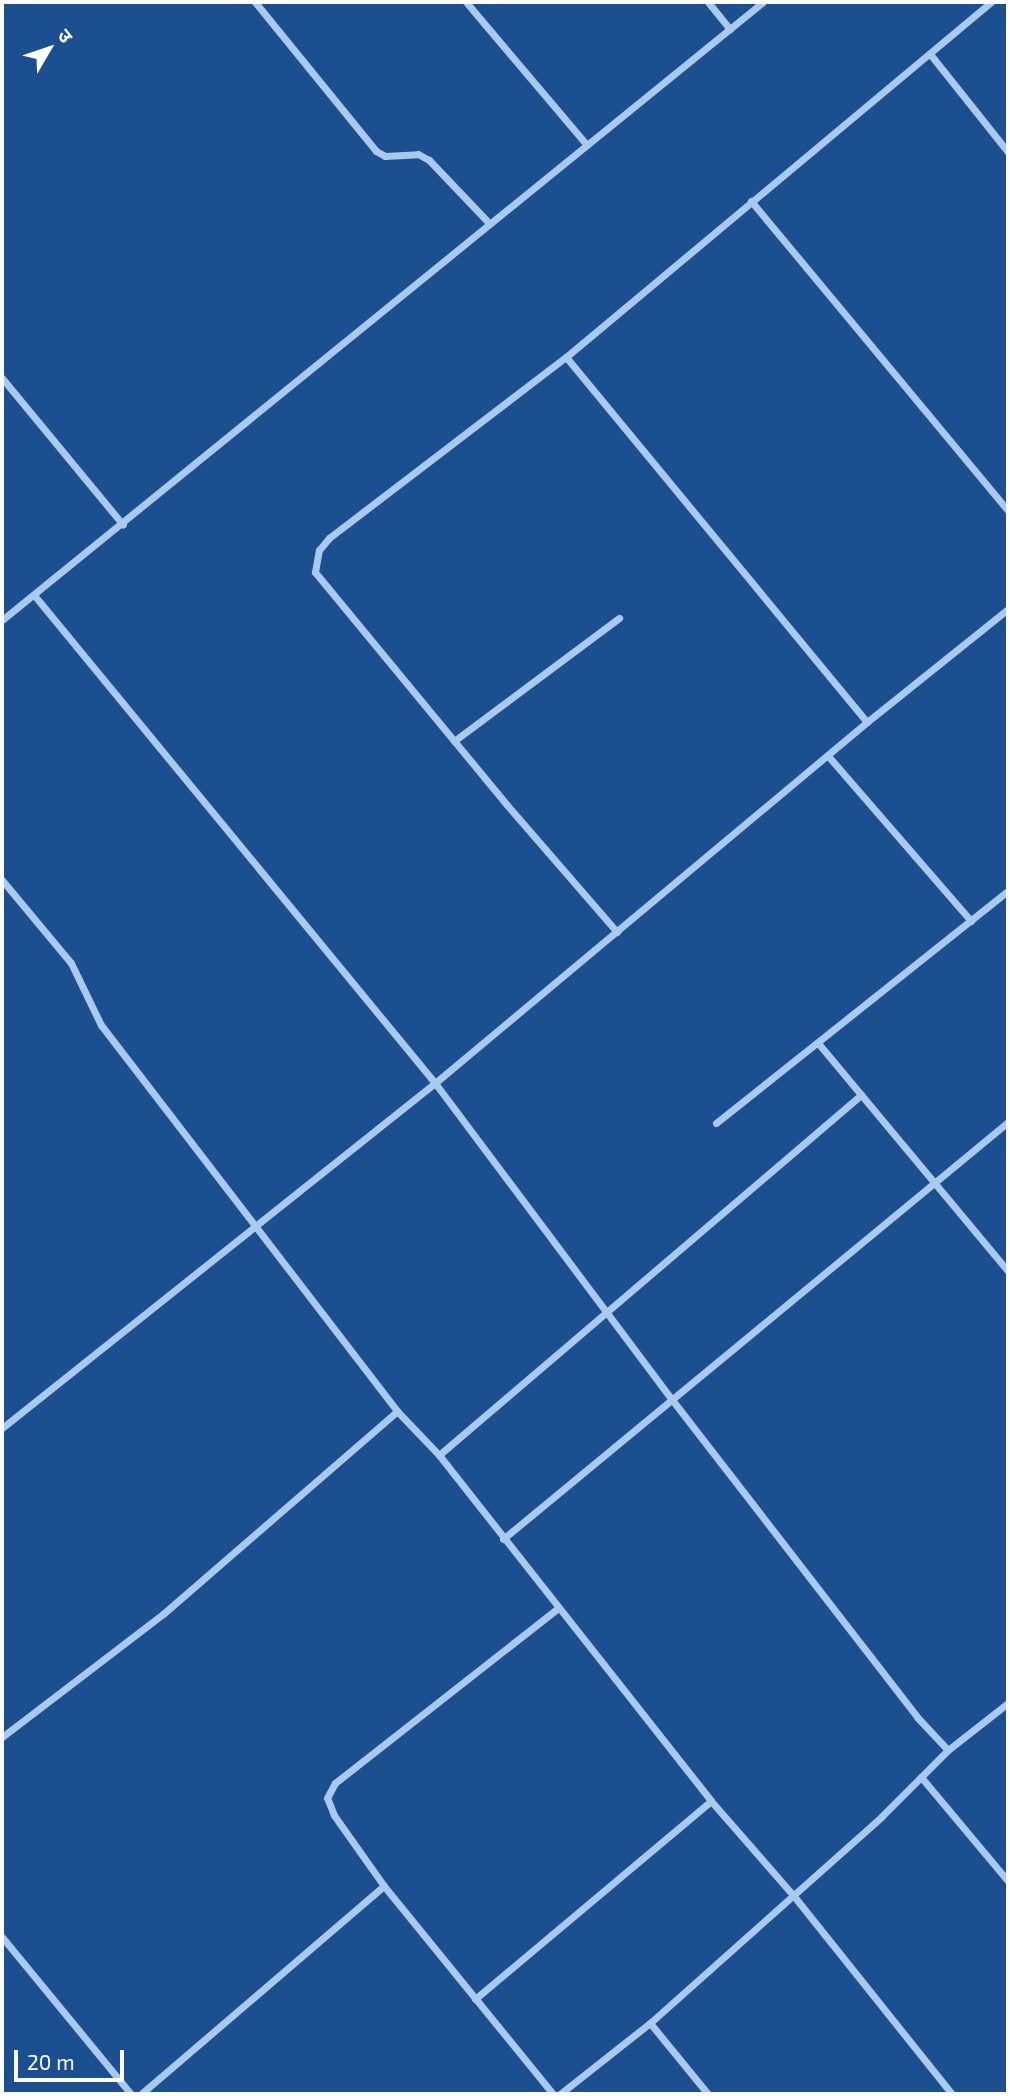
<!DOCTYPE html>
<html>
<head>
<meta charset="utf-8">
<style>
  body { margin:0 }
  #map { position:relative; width:1010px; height:2096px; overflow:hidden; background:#1b4f8f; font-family:"Exo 2","Noto Sans Devanagari",sans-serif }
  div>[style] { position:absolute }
  .street>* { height:7px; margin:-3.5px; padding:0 3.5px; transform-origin:3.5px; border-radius:3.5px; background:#a9c9ee }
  span { translate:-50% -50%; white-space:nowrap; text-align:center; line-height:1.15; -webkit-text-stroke:5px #1b4f8f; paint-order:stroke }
  .frame { position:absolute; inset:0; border:4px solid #fff; pointer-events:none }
  .north { position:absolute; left:14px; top:14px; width:70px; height:70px; -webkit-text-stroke:5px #1b4f8f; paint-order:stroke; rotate:51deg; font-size:19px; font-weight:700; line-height:28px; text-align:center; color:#fff }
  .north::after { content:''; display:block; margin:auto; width:24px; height:32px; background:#fff; clip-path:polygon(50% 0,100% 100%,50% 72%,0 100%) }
  .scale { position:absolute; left:14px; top:2050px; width:110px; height:32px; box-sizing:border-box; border:4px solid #fff; border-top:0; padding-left:9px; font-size:21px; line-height:24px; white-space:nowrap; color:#fff; -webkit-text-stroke:5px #1b4f8f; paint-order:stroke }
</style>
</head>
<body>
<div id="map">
  <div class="street">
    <div style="left:255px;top:2px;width:192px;rotate:50.9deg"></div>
    <div style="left:376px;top:151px;width:10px;rotate:29deg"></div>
    <div style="left:385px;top:156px;width:33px;rotate:-3deg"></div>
    <div style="left:418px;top:154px;width:13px;rotate:29deg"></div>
    <div style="left:429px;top:160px;width:88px;rotate:46.4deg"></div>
    <div style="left:466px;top:2px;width:187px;rotate:49.8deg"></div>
    <div style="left:708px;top:2px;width:35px;rotate:51deg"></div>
    <div style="left:930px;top:54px;width:125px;rotate:51.5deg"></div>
    <div style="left:751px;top:201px;width:403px;rotate:50.3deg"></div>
    <div style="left:566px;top:357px;width:473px;rotate:50.5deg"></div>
    <div style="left:2px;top:378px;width:190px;rotate:50.5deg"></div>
    <div style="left:34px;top:595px;width:632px;rotate:50.59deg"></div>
    <div style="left:435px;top:1083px;width:397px;rotate:53.2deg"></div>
    <div style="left:673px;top:1401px;width:399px;rotate:52.3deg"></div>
    <div style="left:917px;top:1717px;width:45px;rotate:46.8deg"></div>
    <div style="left:2px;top:620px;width:980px;rotate:-39.08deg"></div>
    <div style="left:454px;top:741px;width:206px;rotate:-36.7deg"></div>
    <div style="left:829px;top:757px;width:217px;rotate:49.1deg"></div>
    <div style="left:2px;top:880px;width:108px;rotate:50.3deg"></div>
    <div style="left:71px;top:963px;width:69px;rotate:64.2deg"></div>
    <div style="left:101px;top:1025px;width:486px;rotate:52.5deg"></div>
    <div style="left:397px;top:1411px;width:61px;rotate:46.3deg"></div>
    <div style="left:439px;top:1455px;width:440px;rotate:51.8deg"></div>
    <div style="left:711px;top:1801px;width:125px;rotate:48.9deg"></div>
    <div style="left:793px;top:1895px;width:255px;rotate:51.4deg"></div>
    <div style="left:617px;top:932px;width:168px;rotate:-130.9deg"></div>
    <div style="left:507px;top:805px;width:302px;rotate:-129.5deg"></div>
    <div style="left:315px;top:572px;width:22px;rotate:-80deg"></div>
    <div style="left:319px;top:550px;width:16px;rotate:-50deg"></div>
    <div style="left:329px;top:538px;width:298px;rotate:-37.4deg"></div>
    <div style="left:566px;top:357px;width:554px;rotate:-39.87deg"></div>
    <div style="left:818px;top:1043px;width:297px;rotate:50.2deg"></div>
    <div style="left:716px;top:1123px;width:373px;rotate:-38.5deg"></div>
    <div style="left:2px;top:1428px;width:554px;rotate:-38.55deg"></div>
    <div style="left:435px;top:1083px;width:563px;rotate:-39.88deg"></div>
    <div style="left:867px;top:722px;width:181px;rotate:-38.7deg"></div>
    <div style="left:439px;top:1455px;width:555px;rotate:-40.47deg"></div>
    <div style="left:503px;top:1539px;width:655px;rotate:-39.55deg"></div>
    <div style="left:2px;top:1737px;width:203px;rotate:-37.4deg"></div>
    <div style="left:163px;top:1614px;width:310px;rotate:-40.9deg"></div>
    <div style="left:921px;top:1777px;width:136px;rotate:50.1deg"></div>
    <div style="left:2px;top:1937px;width:203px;rotate:50.6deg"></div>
    <div style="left:475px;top:1999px;width:308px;rotate:-40deg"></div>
    <div style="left:650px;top:2023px;width:92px;rotate:50.8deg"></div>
    <div style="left:141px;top:2094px;width:320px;rotate:-40.6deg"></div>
    <div style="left:553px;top:2094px;width:268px;rotate:-129.1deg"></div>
    <div style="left:384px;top:1886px;width:87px;rotate:-125.2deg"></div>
    <div style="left:334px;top:1815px;width:18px;rotate:-112deg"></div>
    <div style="left:327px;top:1798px;width:17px;rotate:-62deg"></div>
    <div style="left:335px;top:1783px;width:283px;rotate:-38.1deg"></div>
    <div style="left:560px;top:2094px;width:115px;rotate:-38.3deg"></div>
    <div style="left:650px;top:2023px;width:310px;rotate:-41.7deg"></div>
    <div style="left:881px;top:1817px;width:95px;rotate:-45deg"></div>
    <div style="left:948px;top:1750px;width:76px;rotate:-38.1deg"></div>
  </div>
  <div class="frame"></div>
  <div class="north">उ</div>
  <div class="scale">20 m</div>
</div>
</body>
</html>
